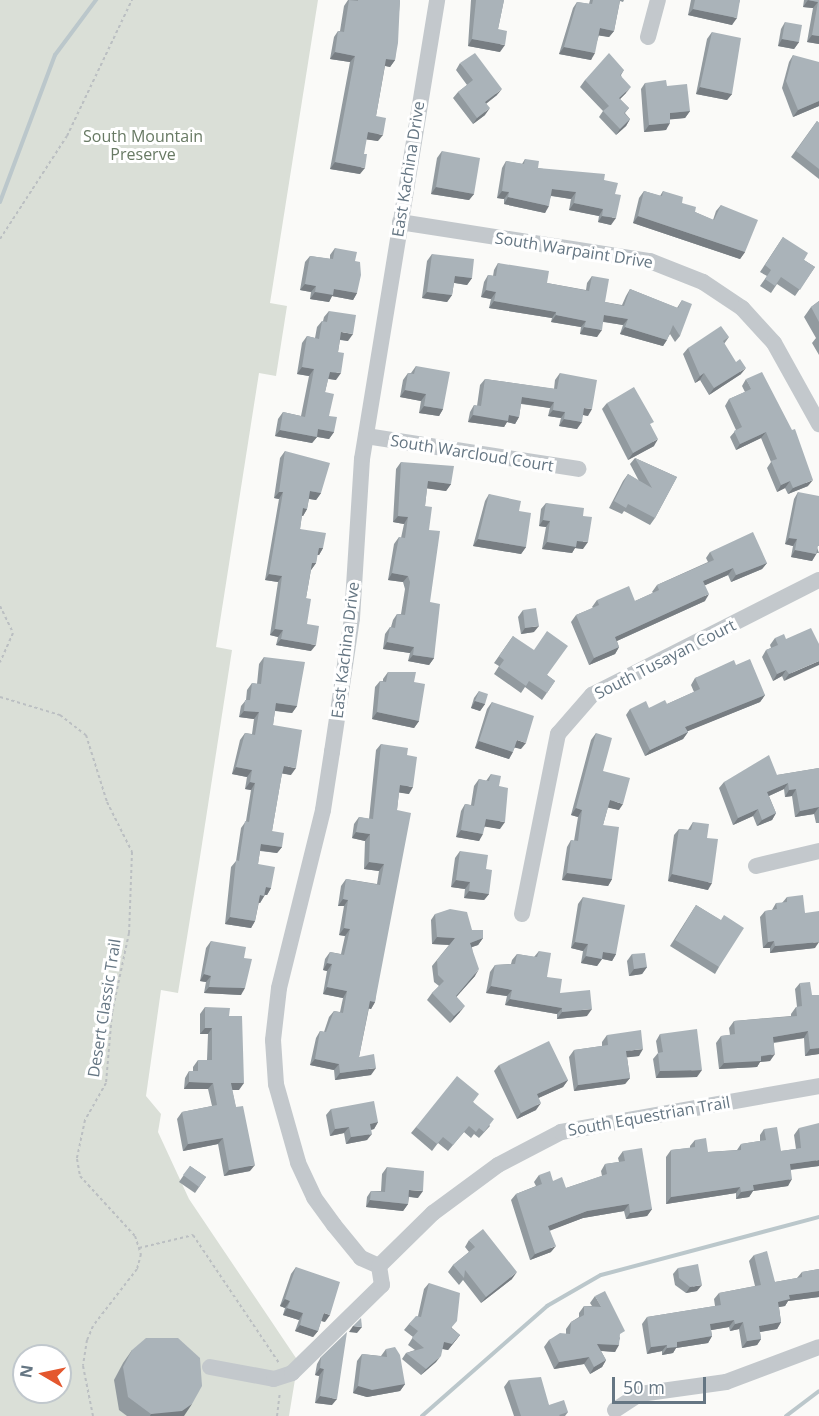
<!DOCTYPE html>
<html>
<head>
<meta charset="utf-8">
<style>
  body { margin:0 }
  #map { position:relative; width:819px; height:1416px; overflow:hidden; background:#fafaf8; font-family:"Open Sans",sans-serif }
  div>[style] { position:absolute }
  .green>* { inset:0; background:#dadfd7 }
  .stream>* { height:4px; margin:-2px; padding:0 2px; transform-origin:2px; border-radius:2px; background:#bbc7cb }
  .path>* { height:2px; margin-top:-1px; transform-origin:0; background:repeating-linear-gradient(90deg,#bbbfc2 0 3px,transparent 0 6px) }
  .minor>* { height:16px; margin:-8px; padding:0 8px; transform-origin:8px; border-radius:8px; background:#c3c8cc }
  .wall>* { inset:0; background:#929a9f }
  .shaded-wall>* { inset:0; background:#777d82 }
  .building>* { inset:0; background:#aab3b9 }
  span { translate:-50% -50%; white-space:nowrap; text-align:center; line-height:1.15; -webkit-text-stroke:6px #fff; paint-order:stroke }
  .park-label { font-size:16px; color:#687a64 }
  .street-label { font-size:16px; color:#657683 }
  .north { position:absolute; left:12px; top:1344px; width:60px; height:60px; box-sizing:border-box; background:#fff; border:2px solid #c1c8cd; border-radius:50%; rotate:279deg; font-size:16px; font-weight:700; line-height:24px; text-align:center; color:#657683 }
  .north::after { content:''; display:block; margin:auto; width:21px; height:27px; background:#e4572e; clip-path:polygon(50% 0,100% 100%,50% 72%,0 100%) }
  .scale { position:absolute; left:612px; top:1377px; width:94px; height:27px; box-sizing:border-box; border:3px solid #657683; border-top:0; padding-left:8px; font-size:18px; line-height:21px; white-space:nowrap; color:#657683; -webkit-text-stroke:4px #fff; paint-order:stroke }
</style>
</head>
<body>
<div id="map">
  <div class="green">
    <div style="clip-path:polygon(evenodd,0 0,318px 0,270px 303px,287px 306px,276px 376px,259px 373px,216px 647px,232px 650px,200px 857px,178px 993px,161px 990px,146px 1096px,161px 1114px,158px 1132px,189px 1199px,298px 1361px,289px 1416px,0 1416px,0 0,24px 1356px,60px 1356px,60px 1392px,24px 1392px,24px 1356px)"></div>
  </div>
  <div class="stream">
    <div style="left:0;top:202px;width:157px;rotate:-69.5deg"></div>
    <div style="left:55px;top:55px;width:69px;rotate:-53.3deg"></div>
    <div style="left:422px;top:1416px;width:167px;rotate:-41.3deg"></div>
    <div style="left:547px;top:1306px;width:62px;rotate:-29.9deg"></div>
    <div style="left:601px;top:1275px;width:226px;rotate:-14.9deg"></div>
    <div style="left:786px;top:1416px;width:41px;rotate:-37.1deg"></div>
  </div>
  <div class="path">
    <div style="left:0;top:239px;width:123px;rotate:-57deg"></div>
    <div style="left:67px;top:136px;width:151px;rotate:-64.5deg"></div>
    <div style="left:0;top:606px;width:30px;rotate:64deg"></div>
    <div style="left:13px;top:633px;width:32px;rotate:114deg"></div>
    <div style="left:0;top:697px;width:63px;rotate:16.7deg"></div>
    <div style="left:60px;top:715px;width:33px;rotate:38deg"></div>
    <div style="left:86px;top:735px;width:70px;rotate:72.6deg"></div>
    <div style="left:107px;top:802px;width:56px;rotate:63.4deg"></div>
    <div style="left:132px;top:852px;width:81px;rotate:92.1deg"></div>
    <div style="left:129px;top:933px;width:82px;rotate:102deg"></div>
    <div style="left:112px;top:1013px;width:70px;rotate:94.9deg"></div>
    <div style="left:106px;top:1083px;width:43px;rotate:119.6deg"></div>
    <div style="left:85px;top:1120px;width:40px;rotate:102deg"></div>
    <div style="left:77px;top:1159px;width:17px;rotate:80deg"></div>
    <div style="left:80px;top:1176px;width:81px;rotate:47.5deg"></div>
    <div style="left:135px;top:1236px;width:19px;rotate:72deg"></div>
    <div style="left:141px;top:1254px;width:16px;rotate:105deg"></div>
    <div style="left:137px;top:1269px;width:72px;rotate:127.7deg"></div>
    <div style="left:93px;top:1326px;width:15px;rotate:113deg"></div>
    <div style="left:87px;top:1340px;width:26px;rotate:99deg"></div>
    <div style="left:83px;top:1366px;width:51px;rotate:78.7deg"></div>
    <div style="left:139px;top:1248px;width:56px;rotate:-13.5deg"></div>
    <div style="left:193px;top:1235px;width:154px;rotate:56.1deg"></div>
    <div style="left:277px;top:1416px;width:24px;rotate:-83deg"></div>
  </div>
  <div class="minor">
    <div style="left:648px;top:37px;width:38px;rotate:-75deg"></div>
    <div style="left:400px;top:222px;width:253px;rotate:8.9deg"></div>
    <div style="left:650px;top:261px;width:57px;rotate:21.6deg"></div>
    <div style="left:703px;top:282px;width:47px;rotate:33.7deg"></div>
    <div style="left:742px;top:308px;width:47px;rotate:47.6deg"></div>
    <div style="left:774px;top:343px;width:93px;rotate:60.9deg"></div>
    <div style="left:366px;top:436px;width:215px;rotate:8.8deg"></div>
    <div style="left:756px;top:866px;width:65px;rotate:-13.4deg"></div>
    <div style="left:522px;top:914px;width:184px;rotate:-78.7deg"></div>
    <div style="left:558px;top:734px;width:52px;rotate:-48.9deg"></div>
    <div style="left:592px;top:695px;width:254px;rotate:-26.9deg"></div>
    <div style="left:379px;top:1266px;width:20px;rotate:-156deg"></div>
    <div style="left:361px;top:1258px;width:43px;rotate:-129.3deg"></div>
    <div style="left:334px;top:1225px;width:34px;rotate:-126deg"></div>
    <div style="left:314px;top:1197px;width:38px;rotate:-115deg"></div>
    <div style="left:298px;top:1162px;width:81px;rotate:-105.8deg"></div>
    <div style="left:276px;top:1084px;width:44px;rotate:-93.9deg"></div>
    <div style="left:273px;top:1040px;width:52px;rotate:-83.4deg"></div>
    <div style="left:279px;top:988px;width:183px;rotate:-76.1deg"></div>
    <div style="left:323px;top:810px;width:59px;rotate:-81.2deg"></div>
    <div style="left:332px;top:752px;width:135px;rotate:-81.5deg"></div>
    <div style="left:352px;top:618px;width:159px;rotate:-86.4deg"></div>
    <div style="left:362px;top:459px;width:465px;rotate:-80.7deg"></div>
    <div style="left:379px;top:1266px;width:76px;rotate:-44.5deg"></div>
    <div style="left:433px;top:1213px;width:81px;rotate:-36.4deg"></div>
    <div style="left:498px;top:1165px;width:71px;rotate:-27.6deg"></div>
    <div style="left:561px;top:1132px;width:262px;rotate:-10.1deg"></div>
    <div style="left:210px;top:1367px;width:65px;rotate:10.6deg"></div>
    <div style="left:274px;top:1379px;width:19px;rotate:-18deg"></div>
    <div style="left:292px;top:1373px;width:126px;rotate:-44.4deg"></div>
    <div style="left:382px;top:1285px;width:19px;rotate:-99deg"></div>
    <div style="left:615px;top:1410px;width:30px;rotate:-33deg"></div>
    <div style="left:640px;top:1394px;width:87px;rotate:-7.9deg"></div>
    <div style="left:726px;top:1382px;width:99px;rotate:-20.6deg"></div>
  </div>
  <div class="wall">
    <div style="clip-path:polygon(348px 0,400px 0,395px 60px,390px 67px,385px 66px,376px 116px,378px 141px,366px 139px,360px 174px,330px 169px,350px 62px,330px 59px,334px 37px,338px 31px,340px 31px,344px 6px)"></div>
    <div style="clip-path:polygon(471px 0,504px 0,498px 29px,500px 52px,468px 46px)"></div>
    <div style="clip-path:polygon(590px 0,624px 0,623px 2px,620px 1px,614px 31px,609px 37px,599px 35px,591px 60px,559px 54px,573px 8px,577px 2px,589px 4px)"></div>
    <div style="clip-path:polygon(691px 0,740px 0,732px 25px,688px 15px)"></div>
    <div style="clip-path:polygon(804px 0,819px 0,819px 44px,807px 42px,813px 8px,803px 7px)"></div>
    <div style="clip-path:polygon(785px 22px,799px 42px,794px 49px,778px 46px,781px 29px)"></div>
    <div style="clip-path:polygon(712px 32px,732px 94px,727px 100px,696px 94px,707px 39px)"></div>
    <div style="clip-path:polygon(793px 55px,819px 80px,819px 106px,793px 117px,782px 88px,789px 62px)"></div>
    <div style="clip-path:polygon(460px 63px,497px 95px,486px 104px,485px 115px,473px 124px,453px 98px,458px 92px,467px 85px,456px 70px)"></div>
    <div style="clip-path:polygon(624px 70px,621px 75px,626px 93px,620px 99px,629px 108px,625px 113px,630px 119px,626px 126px,616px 135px,599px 117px,603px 111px,580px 87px,585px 80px)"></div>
    <div style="clip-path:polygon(645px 83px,667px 86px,690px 111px,685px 118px,670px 119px,666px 130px,644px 132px,641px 89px)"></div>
    <div style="clip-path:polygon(817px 121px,819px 123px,819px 179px,791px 157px)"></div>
    <div style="clip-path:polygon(442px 151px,474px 194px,469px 200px,431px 194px,437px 158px)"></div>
    <div style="clip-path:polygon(525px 159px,538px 168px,604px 180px,615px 194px,611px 225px,598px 222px,599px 216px,569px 210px,571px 199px,551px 196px,545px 213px,504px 204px,504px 199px,497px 198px,502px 168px,506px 161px,522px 164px)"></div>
    <div style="clip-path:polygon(644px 191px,660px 196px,663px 191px,695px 212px,713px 220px,716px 211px,721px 205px,745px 252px,740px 259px,633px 223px,639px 198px)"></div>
    <div style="clip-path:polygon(783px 237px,804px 260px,815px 267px,795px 296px,777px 284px,771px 293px,760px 286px,767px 276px,760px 272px)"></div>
    <div style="clip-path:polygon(335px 248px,355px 261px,357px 293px,353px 300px,332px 296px,329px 302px,310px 299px,311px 292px,300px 290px,305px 262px,310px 256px,330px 259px,330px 255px)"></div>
    <div style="clip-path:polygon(432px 254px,472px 278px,467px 285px,454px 283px,452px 295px,447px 302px,422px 298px,427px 261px)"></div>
    <div style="clip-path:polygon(498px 263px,547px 283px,586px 290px,587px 283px,592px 276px,605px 302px,622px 305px,626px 296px,630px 289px,677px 308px,682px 300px,680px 336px,675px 342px,670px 334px,663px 346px,620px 334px,623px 325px,603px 322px,597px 337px,580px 334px,581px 327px,551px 322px,552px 318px,489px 308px,491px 299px,481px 297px,484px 282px,488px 275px,493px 276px,494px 270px)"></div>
    <div style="clip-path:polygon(819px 301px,819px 355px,812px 343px,816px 338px,804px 317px,811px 307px)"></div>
    <div style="clip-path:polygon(329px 311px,348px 341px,340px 340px,338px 352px,336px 380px,328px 379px,325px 392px,329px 416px,334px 432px,329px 439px,317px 437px,312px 443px,275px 436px,278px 419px,283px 412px,301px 416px,309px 376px,297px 374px,302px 343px,307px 336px,315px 338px,317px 327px,322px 321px,323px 321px,324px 317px)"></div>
    <div style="clip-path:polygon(729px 337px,724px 344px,741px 374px,709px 395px,700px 380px,695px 383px,683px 354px,688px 348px)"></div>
    <div style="clip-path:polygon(416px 366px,443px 409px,439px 416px,419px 413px,421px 401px,400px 397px,403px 380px,408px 373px,411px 373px)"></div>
    <div style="clip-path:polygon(560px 373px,588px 416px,583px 415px,577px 429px,559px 426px,561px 418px,548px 416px,550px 408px,521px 404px,519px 417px,515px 424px,507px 422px,504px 427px,468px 422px,470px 412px,474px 405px,477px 406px,480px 385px,485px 379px,554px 389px,555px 380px)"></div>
    <div style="clip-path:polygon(746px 379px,808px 486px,788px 494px,785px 488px,777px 492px,767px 468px,771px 462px,761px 438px,736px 450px,730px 437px,736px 430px,725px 406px,729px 399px,745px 392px,742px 386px)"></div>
    <div style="clip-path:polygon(607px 403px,651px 426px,654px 446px,628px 460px,602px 409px)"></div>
    <div style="clip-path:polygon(285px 451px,321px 493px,316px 500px,309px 499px,307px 509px,303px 516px,302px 515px,300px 529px,323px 548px,319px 555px,317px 555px,316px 563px,311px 570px,306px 598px,307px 624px,311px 651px,276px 645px,278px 637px,270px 635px,278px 582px,265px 580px,279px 499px,274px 498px,280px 458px)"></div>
    <div style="clip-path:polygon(635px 458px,677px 477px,655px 518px,650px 525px,624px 511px,622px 514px,609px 508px,623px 481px,628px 474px,639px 481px,630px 464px)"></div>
    <div style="clip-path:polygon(401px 462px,451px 484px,446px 491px,427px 488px,425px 506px,429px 530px,430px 602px,434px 658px,429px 665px,408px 661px,410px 653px,383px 649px,385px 634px,390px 627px,391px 627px,393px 620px,397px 614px,401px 614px,405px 589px,403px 582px,388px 580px,394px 544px,399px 537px,401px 538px,404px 524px,393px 522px,396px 469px)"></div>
    <div style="clip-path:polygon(798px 492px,819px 553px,817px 553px,812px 561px,791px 557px,793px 546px,785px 544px,794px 499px)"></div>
    <div style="clip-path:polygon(489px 494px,519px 511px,526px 547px,521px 554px,473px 546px,485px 501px)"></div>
    <div style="clip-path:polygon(546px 503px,583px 516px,583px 549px,575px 548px,572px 553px,542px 549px,546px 527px,539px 526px,541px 509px)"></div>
    <div style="clip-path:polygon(710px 552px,767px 563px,762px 569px,731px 582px,728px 575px,705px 585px,705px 601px,617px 641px,619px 647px,615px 654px,589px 665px,571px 622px,576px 615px,593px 608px,592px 607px,597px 600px,635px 601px,653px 593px,652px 592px,657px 585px,708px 562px,706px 558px)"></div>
    <div style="clip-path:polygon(523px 610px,534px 632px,521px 634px,518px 617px)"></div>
    <div style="clip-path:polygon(513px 636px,547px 675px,555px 681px,542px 700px,525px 687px,521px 693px,494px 674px,499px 666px,494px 663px)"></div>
    <div style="clip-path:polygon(775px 638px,786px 639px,819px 644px,784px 681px,782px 676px,773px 681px,762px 657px,766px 650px,771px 648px,770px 645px)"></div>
    <div style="clip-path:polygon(264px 657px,297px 706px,292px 713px,275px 711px,273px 725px,291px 775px,282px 773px,272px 831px,282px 847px,277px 853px,260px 851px,258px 864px,271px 888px,267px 895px,265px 895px,260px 903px,259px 902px,255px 921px,251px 928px,225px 924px,231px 867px,236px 861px,241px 828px,246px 821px,251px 790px,245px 789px,247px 777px,232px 774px,240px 740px,245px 733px,252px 734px,254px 719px,239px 717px,241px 706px,246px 700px,247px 690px,252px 683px,257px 684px,259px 664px)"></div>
    <div style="clip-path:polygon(736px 665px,765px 695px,760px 702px,687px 731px,688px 732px,683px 739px,645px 756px,626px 715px,630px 709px,649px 708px,667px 704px,694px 692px,691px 685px,695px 678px)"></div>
    <div style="clip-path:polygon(388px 672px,414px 682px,419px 721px,414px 728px,372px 719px,375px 687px,380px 681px,383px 681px,383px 679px)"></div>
    <div style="clip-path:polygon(479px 691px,485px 704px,480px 711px,471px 708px,474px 698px)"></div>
    <div style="clip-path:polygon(492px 702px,521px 749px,515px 747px,509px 759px,475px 748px,487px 709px)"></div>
    <div style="clip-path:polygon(596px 733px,603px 771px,619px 810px,608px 807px,603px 825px,612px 879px,608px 886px,562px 880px,567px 847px,571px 840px,574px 841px,578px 817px,571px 815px,591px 740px)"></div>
    <div style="clip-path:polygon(381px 744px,407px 755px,409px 794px,399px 792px,375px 1002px,371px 1009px,369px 1008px,359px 1057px,371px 1075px,335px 1080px,334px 1070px,310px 1065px,316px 1038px,320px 1031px,324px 1032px,329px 1017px,334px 1011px,340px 1012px,343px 998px,323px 994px,327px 971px,323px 970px,325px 959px,330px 952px,341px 954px,345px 936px,339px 935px,344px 906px,338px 906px,341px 886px,346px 879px,377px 884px,379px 871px,364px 869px,365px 841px,352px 838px,354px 824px,359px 817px,369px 819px,376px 750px)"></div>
    <div style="clip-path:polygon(819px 768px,819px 823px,816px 823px,814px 814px,795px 817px,792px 796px,785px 797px,784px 789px,769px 796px,776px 813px,772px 820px,757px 826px,753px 816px,733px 825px,719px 788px,724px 782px,777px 775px)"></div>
    <div style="clip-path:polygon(491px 774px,499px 786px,500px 829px,485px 826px,479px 841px,456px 837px,461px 811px,465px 804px,471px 805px,474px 786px,479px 779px,486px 781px)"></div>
    <div style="clip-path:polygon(693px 822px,707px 838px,708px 890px,668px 881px,674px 835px,679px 829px,688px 830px)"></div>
    <div style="clip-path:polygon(460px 851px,486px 869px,489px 894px,484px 900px,464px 898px,465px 889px,451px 887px,455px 858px)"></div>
    <div style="clip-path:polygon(583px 897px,616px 954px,612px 961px,602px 959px,597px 966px,581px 963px,583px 951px,571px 948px,578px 904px)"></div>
    <div style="clip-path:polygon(787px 897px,805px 913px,815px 948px,770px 953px,770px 948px,763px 948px,760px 917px,765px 911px,772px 910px,776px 903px,782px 903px)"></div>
    <div style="clip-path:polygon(696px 905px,720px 920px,719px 967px,715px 974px,670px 946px)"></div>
    <div style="clip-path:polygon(435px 914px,472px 930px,483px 938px,478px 945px,472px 947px,475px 976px,456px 997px,460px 1012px,450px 1023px,427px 1000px,432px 993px,439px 986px,434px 982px,432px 966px,449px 945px,432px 944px,431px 920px)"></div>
    <div style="clip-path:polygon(211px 941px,244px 958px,241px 995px,204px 993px,206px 982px,200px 981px,206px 948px)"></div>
    <div style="clip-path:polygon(539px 951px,547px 977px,560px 993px,587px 1016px,557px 1019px,557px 1014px,505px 1005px,507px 996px,486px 993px,490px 972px,495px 965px,511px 964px,512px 960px,517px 954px,534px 957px)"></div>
    <div style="clip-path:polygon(632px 954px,647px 967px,642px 974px,629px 976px,627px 961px)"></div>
    <div style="clip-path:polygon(800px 983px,819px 1054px,805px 1056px,804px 1038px,774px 1043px,770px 1061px,760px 1062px,757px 1067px,719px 1069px,716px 1043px,721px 1036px,730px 1035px,729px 1028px,734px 1021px,791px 1016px,791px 1014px,796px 1007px,797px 1007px,795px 989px)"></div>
    <div style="clip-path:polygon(205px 1007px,229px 1016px,239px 1090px,232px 1090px,250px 1171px,224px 1176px,218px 1144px,183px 1151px,177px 1119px,182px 1112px,212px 1106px,208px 1089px,184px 1089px,185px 1078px,189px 1071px,193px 1071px,193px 1067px,198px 1060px,207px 1060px,208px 1034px,200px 1034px,200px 1014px)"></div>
    <div style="clip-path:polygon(660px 1034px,697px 1077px,656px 1078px,653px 1059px,658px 1053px,656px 1041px)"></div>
    <div style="clip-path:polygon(607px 1035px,639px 1056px,627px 1057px,630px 1078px,625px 1084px,574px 1091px,569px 1057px,574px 1050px,602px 1046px,602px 1042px)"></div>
    <div style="clip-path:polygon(499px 1065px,568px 1080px,563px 1087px,538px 1098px,536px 1110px,517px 1119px,494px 1071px)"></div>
    <div style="clip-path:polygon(473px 1102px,490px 1126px,479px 1138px,474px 1134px,471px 1138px,464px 1132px,448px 1151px,438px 1143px,432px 1151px,411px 1133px,416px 1127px)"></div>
    <div style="clip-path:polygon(331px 1109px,378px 1122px,374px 1129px,371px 1130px,367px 1140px,346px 1144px,344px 1133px,330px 1136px,326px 1115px)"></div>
    <div style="clip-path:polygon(799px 1128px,819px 1166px,791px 1170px,788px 1186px,753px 1191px,749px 1197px,736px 1199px,736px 1193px,666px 1204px,666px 1157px,671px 1150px,690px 1148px,690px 1146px,695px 1140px,708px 1152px,737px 1150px,741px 1144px,760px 1141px,760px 1135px,764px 1129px,781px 1151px,796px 1149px,794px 1135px)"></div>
    <div style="clip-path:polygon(623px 1151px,652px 1209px,647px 1216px,626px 1219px,624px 1211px,583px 1218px,550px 1230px,551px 1252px,530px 1260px,511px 1200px,516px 1194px,536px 1186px,534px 1182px,539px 1175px,553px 1181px,566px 1188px,602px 1176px,601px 1171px,605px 1164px,619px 1162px,618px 1158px)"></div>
    <div style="clip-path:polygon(190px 1166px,206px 1177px,195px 1193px,179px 1182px)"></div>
    <div style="clip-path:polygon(387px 1167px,418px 1198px,409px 1197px,408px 1204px,403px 1211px,366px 1207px,367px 1197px,371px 1191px,381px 1191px,382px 1174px)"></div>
    <div style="clip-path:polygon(469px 1240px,512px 1279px,481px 1303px,463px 1280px,459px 1285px,448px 1272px,453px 1265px,469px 1252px,465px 1247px)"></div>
    <div style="clip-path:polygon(754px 1255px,775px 1282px,797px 1278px,802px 1272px,819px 1269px,819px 1297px,788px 1301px,785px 1306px,779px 1307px,781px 1322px,777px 1329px,760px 1332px,761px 1339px,757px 1345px,742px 1348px,739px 1329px,730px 1331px,729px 1327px,711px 1330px,712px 1336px,708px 1343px,676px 1348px,673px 1353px,662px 1355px,662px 1351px,647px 1354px,642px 1324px,647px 1317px,715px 1306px,714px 1299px,719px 1293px,755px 1286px,749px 1261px)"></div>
    <div style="clip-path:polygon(296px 1267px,325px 1322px,321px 1321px,318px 1331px,313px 1337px,295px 1331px,299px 1320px,283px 1315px,285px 1308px,280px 1306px,291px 1274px)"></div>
    <div style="clip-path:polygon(678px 1268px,697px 1291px,686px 1293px,675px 1285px,673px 1274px)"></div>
    <div style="clip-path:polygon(429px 1283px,452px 1328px,460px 1335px,448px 1350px,442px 1349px,436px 1362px,421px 1375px,402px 1359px,406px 1353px,415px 1350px,408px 1345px,413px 1337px,404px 1330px,409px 1324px,418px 1316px,424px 1289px)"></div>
    <div style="clip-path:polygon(595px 1296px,620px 1338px,615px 1352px,601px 1351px,606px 1360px,602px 1367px,590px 1374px,584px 1364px,554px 1369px,544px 1347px,549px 1340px,566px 1334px,566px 1329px,571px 1322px,579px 1317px,579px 1313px,584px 1306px,592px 1306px,590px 1303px)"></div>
    <div style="clip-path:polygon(386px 1349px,405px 1384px,400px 1391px,367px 1397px,353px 1393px,357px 1361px,362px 1354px,381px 1356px)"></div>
    <div style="clip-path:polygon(132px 1350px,184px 1416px,127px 1416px,119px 1410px,114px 1380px,123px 1363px)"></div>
    <div style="clip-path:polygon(321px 1357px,332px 1405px,315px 1403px,319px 1376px,315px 1375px,317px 1364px)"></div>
    <div style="clip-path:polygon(509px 1380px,549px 1405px,568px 1412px,565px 1416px,514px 1416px,504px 1387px)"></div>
  </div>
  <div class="shaded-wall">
    <div style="clip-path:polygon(808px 0,818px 2px,813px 8px,803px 7px)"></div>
    <div style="clip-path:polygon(693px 9px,737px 18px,732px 25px,688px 15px)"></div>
    <div style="clip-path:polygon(600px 28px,614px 31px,609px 37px,595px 35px)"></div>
    <div style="clip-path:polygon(812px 35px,819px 36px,819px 44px,807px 42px)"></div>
    <div style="clip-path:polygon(472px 39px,505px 45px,500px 52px,468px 46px)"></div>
    <div style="clip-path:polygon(782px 39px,799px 42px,794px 49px,778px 46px)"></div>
    <div style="clip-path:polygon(564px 47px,595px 53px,591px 60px,559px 54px)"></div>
    <div style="clip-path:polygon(335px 52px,355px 56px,350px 62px,330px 59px)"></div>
    <div style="clip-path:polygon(386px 59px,395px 60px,390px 67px,382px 65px)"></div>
    <div style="clip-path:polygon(631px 87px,626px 93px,615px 104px,619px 98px)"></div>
    <div style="clip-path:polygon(700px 87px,732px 94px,727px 100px,696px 94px)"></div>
    <div style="clip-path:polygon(502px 89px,497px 95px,480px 108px,485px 102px)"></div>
    <div style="clip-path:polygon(819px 101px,819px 106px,793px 117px,798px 110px)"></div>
    <div style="clip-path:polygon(490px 108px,485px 115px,473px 124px,477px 118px)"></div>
    <div style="clip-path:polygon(690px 111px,685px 118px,665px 120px,670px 113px)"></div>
    <div style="clip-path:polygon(630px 119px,626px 126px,616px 135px,620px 129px)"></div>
    <div style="clip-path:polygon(670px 123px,666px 130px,644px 132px,649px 125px)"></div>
    <div style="clip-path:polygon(368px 132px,383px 135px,378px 141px,363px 139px)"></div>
    <div style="clip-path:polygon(335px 162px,365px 168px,360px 174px,330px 169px)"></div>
    <div style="clip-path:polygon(436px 187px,474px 194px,469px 200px,431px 194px)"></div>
    <div style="clip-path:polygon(552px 189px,576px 192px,571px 199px,547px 195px)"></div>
    <div style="clip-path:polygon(502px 191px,509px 192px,504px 199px,497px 198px)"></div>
    <div style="clip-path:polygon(508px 197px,549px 206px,545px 213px,504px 204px)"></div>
    <div style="clip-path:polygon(574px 203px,603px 209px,599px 216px,569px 210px)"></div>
    <div style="clip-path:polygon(602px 216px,616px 218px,611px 225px,598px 222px)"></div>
    <div style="clip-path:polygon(638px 216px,745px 252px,740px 259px,633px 223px)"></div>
    <div style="clip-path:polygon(455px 276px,472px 278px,467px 285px,450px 282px)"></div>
    <div style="clip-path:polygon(305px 284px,316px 286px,311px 292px,300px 290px)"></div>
    <div style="clip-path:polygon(334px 289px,357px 293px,353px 300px,332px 296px,329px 302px,310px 299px,315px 292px)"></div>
    <div style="clip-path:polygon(486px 290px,496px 292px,491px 299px,481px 297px)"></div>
    <div style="clip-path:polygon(427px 292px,452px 295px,447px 302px,422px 298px)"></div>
    <div style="clip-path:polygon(494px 301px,556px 312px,552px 318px,489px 308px)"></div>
    <div style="clip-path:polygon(556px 315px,586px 321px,581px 327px,551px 322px)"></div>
    <div style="clip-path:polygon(604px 315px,628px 319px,623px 325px,600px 321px)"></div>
    <div style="clip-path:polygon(584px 327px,602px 330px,597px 337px,580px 334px)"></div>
    <div style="clip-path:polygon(625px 327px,667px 340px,663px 346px,620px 334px)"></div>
    <div style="clip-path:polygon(341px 332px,353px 334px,348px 341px,337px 339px)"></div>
    <div style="clip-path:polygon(302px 367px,314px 369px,309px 376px,297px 374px)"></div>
    <div style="clip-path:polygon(746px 368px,741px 374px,709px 395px,714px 388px)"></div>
    <div style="clip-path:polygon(330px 372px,341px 373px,336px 380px,325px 378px)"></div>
    <div style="clip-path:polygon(704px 373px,700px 380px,695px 383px,700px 376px)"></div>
    <div style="clip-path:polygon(405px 390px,426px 394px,421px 401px,400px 397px)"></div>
    <div style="clip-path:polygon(522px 397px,554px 402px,550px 408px,518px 403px)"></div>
    <div style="clip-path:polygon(424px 406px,443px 409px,439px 416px,419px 413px)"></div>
    <div style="clip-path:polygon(584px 408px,592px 409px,588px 416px,579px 414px)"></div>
    <div style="clip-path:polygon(553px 410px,565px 412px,561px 418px,548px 416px)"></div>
    <div style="clip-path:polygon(473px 415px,509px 415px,519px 417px,515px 424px,507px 422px,504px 427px,468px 422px)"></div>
    <div style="clip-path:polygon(564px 419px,582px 422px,577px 429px,559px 426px)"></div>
    <div style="clip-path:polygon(318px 429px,334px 432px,329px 439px,313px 436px)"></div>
    <div style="clip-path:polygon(280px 430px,317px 437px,312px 443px,275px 436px)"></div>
    <div style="clip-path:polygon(766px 432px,761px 438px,736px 450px,740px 444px)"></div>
    <div style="clip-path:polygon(658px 439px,654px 446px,628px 460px,633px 453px)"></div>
    <div style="clip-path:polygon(813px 480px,808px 486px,788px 494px,793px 488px)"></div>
    <div style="clip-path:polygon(428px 481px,451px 484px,446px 491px,424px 488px)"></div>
    <div style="clip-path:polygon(790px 481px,785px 488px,777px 492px,781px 485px)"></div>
    <div style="clip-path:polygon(310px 491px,321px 493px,316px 500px,305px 498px)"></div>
    <div style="clip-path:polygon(279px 492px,283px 492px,279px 499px,274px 498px)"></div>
    <div style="clip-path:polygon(303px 508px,307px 509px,303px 516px,298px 515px)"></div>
    <div style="clip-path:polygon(398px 516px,408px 517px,404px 524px,393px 522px)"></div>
    <div style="clip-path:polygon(543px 520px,550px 521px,546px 527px,539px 526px)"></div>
    <div style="clip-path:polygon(789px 538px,797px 539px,793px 546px,785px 544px)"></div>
    <div style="clip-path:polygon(478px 539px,526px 547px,521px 554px,473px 546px)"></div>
    <div style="clip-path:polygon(577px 541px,588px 542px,583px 549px,575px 548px,572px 553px,542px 549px,547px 542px)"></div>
    <div style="clip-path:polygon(319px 548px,323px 548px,319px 555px,314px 554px)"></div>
    <div style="clip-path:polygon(795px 550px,816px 554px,812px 561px,791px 557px)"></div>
    <div style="clip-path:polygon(312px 563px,316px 563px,311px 570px,308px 569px)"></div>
    <div style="clip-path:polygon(767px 563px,762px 569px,731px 582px,736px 575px)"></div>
    <div style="clip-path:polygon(733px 568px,728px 575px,699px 588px,703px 581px)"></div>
    <div style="clip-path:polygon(392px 573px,408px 576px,403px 582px,388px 580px)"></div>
    <div style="clip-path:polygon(269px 574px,282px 576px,278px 582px,265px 580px)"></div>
    <div style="clip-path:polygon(709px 594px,705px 601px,610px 644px,615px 637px)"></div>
    <div style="clip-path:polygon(539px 626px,534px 632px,521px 634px,525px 628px)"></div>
    <div style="clip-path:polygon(275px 629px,283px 630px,278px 637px,270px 635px)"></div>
    <div style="clip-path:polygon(281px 639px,316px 645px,311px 651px,276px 645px)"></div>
    <div style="clip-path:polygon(387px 642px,414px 647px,410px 653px,383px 649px)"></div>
    <div style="clip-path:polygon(619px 647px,615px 654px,589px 665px,594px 658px)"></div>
    <div style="clip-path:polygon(413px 655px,434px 658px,429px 665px,408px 661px)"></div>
    <div style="clip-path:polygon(819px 661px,819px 665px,784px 681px,789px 674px)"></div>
    <div style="clip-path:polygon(786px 670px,782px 676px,773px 681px,777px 674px)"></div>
    <div style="clip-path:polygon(765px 695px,760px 702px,681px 734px,685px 727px)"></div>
    <div style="clip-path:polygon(475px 701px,485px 704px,480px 711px,471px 708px)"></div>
    <div style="clip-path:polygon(276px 703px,297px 706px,292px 713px,271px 710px)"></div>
    <div style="clip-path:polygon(244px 711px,259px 712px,254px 719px,239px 717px)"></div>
    <div style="clip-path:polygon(377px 712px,419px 721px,414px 728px,372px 719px)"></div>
    <div style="clip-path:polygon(688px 732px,683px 739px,645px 756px,650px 750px)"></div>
    <div style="clip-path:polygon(517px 740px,526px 743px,521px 749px,512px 747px)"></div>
    <div style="clip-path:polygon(479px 741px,513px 752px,509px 759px,475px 748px)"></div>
    <div style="clip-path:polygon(284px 766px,296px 768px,291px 775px,279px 773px)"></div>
    <div style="clip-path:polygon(236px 767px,252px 770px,247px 777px,232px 774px)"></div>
    <div style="clip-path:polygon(250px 782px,255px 783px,251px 790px,245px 789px)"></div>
    <div style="clip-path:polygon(788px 783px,784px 789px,762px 799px,767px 792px)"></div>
    <div style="clip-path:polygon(400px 785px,413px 787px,409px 794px,395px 792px)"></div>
    <div style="clip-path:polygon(796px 789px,792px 796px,785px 797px,789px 790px)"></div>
    <div style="clip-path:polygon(610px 800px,623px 804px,619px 810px,605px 807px)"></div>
    <div style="clip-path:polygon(819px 807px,814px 814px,795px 817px,800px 811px)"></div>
    <div style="clip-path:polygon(576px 808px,582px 810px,578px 817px,571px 815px)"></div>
    <div style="clip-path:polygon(758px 809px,753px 816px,733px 825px,738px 818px)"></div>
    <div style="clip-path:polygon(776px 813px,772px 820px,757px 826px,762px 820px)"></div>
    <div style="clip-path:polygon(486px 819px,505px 822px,500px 829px,481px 826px)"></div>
    <div style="clip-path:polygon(461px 830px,483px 834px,479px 841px,456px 837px)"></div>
    <div style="clip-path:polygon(356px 832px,370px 834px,365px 841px,352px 838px)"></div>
    <div style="clip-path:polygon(261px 844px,282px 847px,277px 853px,257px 850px)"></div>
    <div style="clip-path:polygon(369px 862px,384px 864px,379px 871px,364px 869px)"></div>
    <div style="clip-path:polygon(567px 873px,612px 879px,608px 886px,562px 880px)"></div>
    <div style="clip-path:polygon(672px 874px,712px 883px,708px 890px,668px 881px)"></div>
    <div style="clip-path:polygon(456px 880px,470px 882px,465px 889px,451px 887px)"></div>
    <div style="clip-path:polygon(266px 887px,271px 888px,267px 895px,261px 894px)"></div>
    <div style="clip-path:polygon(469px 891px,489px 894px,484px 900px,464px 898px)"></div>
    <div style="clip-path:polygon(260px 895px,264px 896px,260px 903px,255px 902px)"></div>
    <div style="clip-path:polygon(343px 899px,348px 900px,344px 906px,338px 906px)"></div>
    <div style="clip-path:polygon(230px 917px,255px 921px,251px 928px,225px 924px)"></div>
    <div style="clip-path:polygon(344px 928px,350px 929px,345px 936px,339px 935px)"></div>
    <div style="clip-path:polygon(437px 937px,455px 938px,451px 945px,432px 944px)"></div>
    <div style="clip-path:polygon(483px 938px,478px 945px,466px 949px,470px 943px)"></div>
    <div style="clip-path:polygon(774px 941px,770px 948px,763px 948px,768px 942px)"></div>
    <div style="clip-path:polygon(575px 942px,588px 944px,583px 951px,571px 948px)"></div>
    <div style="clip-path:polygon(819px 942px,815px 948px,770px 953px,775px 946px)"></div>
    <div style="clip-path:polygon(603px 952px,616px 954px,612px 961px,599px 958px)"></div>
    <div style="clip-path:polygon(586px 956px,602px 959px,597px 966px,581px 963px)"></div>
    <div style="clip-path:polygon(327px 963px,332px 964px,327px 971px,323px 970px)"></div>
    <div style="clip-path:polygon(647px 967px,642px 974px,629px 976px,634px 969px)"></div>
    <div style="clip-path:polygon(479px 969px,475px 976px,451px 1003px,456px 996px)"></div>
    <div style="clip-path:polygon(204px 974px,211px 976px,206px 982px,200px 981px)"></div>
    <div style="clip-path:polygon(491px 986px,512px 990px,507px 996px,486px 993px)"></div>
    <div style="clip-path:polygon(209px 987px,245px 988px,241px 995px,204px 993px)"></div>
    <div style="clip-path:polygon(327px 987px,347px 991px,343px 998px,323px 994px)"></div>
    <div style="clip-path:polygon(510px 999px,562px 1008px,557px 1014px,505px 1005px)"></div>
    <div style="clip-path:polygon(370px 1001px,375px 1002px,371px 1009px,365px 1008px)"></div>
    <div style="clip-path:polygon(465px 1006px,460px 1012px,450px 1023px,454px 1016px)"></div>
    <div style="clip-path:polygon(592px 1009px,587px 1016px,557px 1019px,562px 1012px)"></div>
    <div style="clip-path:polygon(205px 1028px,212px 1028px,208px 1034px,200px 1034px)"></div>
    <div style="clip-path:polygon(808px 1031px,804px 1038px,768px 1043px,773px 1037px)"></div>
    <div style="clip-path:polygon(819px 1048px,819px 1054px,805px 1056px,810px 1049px)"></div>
    <div style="clip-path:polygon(643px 1049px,639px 1056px,622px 1058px,626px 1051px)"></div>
    <div style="clip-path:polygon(775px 1054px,770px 1061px,760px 1062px,757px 1067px,719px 1069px,724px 1063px)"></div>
    <div style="clip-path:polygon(315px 1059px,339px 1064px,334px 1070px,310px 1065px)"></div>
    <div style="clip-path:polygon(376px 1068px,371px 1075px,335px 1080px,340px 1073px)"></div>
    <div style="clip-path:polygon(702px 1070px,697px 1077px,656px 1078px,660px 1071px)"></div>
    <div style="clip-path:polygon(630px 1078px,625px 1084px,574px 1091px,578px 1085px)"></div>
    <div style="clip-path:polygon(568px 1080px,563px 1087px,532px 1101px,537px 1094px)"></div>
    <div style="clip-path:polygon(189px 1082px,213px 1083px,208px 1089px,184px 1089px)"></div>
    <div style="clip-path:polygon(231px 1083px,244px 1083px,239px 1090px,226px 1090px)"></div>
    <div style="clip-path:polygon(541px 1103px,536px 1110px,517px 1119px,521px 1113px)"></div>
    <div style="clip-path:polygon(378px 1122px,374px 1129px,365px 1131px,370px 1124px)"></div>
    <div style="clip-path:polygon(349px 1127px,344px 1133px,330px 1136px,335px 1129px)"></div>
    <div style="clip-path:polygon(372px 1134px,367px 1140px,346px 1144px,351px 1137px)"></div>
    <div style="clip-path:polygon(223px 1138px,218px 1144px,183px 1151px,188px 1144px)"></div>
    <div style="clip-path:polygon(819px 1160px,819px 1166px,786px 1170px,790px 1164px)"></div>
    <div style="clip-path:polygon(255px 1165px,250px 1171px,224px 1176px,229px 1170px)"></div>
    <div style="clip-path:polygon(792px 1179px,788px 1186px,753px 1191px,749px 1197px,736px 1199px,741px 1192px,753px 1185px)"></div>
    <div style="clip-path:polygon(740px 1187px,736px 1193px,666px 1204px,671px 1197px)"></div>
    <div style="clip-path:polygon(409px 1190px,423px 1191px,418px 1198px,405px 1196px)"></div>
    <div style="clip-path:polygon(370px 1200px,408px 1204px,403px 1211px,366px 1207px)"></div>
    <div style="clip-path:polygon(629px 1204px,624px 1211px,583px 1218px,544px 1233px,548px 1226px,587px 1211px)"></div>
    <div style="clip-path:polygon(652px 1209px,647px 1216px,626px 1219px,630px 1213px)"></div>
    <div style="clip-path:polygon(556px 1246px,551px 1252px,530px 1260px,535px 1254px)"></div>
    <div style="clip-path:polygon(517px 1272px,512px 1279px,481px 1303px,486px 1297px)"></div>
    <div style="clip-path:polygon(702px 1285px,697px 1291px,686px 1293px,690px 1287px)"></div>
    <div style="clip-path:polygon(819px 1291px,819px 1297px,788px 1301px,785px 1306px,773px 1308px,778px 1302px,789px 1295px)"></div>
    <div style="clip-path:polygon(285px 1299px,290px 1301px,285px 1308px,280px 1306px)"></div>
    <div style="clip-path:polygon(287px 1308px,303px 1313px,299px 1320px,283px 1315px)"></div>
    <div style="clip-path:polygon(324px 1313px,330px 1315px,325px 1322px,319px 1320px)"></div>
    <div style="clip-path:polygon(734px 1320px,729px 1327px,706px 1331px,710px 1324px)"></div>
    <div style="clip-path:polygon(743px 1322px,739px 1329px,730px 1331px,735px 1324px)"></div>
    <div style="clip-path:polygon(781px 1322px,777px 1329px,754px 1333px,759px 1326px)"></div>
    <div style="clip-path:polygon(300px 1325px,318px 1331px,313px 1337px,295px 1331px)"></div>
    <div style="clip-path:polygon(353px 1326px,362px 1327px,357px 1333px,349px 1332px)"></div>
    <div style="clip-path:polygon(460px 1335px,448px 1350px,439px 1348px,444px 1342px)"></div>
    <div style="clip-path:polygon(712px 1336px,708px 1343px,676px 1348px,673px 1353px,662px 1355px,667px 1348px,677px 1342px)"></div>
    <div style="clip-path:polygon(761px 1339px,757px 1345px,742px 1348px,747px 1341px)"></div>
    <div style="clip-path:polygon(597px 1344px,619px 1345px,615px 1352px,592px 1350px)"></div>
    <div style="clip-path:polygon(667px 1345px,662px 1351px,647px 1354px,651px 1347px)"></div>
    <div style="clip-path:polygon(441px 1356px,436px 1362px,421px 1375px,426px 1369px)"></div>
    <div style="clip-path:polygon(589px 1357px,584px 1364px,554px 1369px,559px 1362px)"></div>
    <div style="clip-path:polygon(606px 1360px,602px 1367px,590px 1374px,594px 1367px)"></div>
    <div style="clip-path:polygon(320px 1368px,324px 1369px,319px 1376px,315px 1375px)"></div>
    <div style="clip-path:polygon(405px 1384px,400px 1391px,367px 1397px,353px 1393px,358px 1386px)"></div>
    <div style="clip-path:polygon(320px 1396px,337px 1399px,332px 1405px,315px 1403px)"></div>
    <div style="clip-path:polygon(192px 1404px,184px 1416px,150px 1416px,151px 1414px)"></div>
  </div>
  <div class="building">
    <div style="clip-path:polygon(349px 0,358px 1px,358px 0,400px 0,398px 43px,395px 60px,386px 59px,376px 116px,386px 118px,383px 135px,368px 132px,364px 154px,367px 154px,365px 168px,335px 162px,355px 56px,335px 52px,338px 31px,344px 32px)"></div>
    <div style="clip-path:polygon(476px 0,504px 0,498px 29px,507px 31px,505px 45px,472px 39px)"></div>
    <div style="clip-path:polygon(593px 0,620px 0,614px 31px,600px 28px,595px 53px,564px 47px,577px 2px,592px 4px)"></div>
    <div style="clip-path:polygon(695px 0,740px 0,737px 18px,693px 9px)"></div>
    <div style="clip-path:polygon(808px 0,819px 0,819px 36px,812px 35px,818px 2px)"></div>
    <div style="clip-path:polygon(785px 22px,802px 25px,799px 42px,782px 39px)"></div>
    <div style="clip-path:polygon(712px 32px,741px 38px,732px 94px,700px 87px)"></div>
    <div style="clip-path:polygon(475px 53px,502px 89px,485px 102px,490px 108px,477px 118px,458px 92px,473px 80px,460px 63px)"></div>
    <div style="clip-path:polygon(609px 53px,624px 70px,620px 75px,631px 87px,619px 98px,629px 108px,624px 113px,630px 119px,620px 129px,603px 111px,609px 106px,585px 80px)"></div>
    <div style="clip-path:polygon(793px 55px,819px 62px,819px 101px,798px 110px,786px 81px)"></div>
    <div style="clip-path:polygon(666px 80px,667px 86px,687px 84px,690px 111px,670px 113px,670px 123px,649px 125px,645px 83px)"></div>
    <div style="clip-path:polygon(817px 121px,819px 123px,819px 169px,796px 151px)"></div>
    <div style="clip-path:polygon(442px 151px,480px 158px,474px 194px,436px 187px)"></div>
    <div style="clip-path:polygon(525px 159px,539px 161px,538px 168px,605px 174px,604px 180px,618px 183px,615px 194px,621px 195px,616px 218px,602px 216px,603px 209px,574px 203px,576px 192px,552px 189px,549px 206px,508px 197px,509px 192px,502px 191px,506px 161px,524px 164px)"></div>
    <div style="clip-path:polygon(644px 191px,662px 196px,663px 191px,683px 197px,682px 203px,696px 207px,695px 212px,714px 220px,721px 205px,758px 220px,745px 252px,638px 216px)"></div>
    <div style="clip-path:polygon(783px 237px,808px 253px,804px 260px,815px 267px,800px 290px,781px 277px,775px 286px,765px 279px,771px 270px,765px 265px)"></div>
    <div style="clip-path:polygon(335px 248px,357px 252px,355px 261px,360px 262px,361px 275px,357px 293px,334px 289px,333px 295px,315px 292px,316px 286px,305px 284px,310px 256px,333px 259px)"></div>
    <div style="clip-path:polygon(432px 254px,474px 259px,472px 278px,455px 276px,452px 295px,427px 292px)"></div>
    <div style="clip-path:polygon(498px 263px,549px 271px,547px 283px,589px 291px,592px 276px,609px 279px,605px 302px,624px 306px,630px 289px,678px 308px,682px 300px,692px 304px,680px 336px,673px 325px,667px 340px,625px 327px,628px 319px,604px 315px,602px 330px,584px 327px,586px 321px,556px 315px,556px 312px,494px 301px,496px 292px,486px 290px,488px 275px,496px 276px)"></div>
    <div style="clip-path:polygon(819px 301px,819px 322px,811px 307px)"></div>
    <div style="clip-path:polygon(329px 311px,356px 315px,353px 334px,341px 332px,338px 352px,344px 353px,341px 373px,330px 372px,325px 392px,334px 394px,329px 416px,337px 417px,334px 432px,318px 429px,317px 437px,280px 430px,283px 412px,305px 417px,314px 369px,302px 367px,307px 336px,319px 339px,322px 321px,327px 322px)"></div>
    <div style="clip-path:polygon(721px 326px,729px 337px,723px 341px,736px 362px,740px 359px,746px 368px,714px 388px,704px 373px,700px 376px,688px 348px)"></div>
    <div style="clip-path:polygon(416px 366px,450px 372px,443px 409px,424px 406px,426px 394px,405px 390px,408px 373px,414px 374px)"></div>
    <div style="clip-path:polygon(762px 372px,792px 430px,795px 429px,813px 480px,793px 488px,790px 481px,781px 485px,771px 461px,777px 459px,766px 432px,740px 444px,734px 431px,742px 427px,729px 399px,751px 389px,746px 379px)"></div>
    <div style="clip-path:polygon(560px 373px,597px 380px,592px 409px,584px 408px,582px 422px,564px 419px,565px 412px,553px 410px,554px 402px,522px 397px,519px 417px,509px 415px,508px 421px,473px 415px,474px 405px,481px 406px,485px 379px,557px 389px)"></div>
    <div style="clip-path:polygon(634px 387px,654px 422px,650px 424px,658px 439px,633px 453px,607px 403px)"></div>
    <div style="clip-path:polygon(285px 451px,330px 463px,321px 493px,310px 491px,307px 509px,303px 508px,300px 529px,326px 533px,323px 548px,319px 548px,316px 563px,312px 563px,306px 598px,311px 599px,307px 624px,319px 626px,316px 645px,281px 639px,283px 630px,275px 629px,282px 576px,269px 574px,283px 492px,279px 492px)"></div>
    <div style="clip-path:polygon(635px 458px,677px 477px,655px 518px,628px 504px,626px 508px,614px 501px,628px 474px,652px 488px)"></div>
    <div style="clip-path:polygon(401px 462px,454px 466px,451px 484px,428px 481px,425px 506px,432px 507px,429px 530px,440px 531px,430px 602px,440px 604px,434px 658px,413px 655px,414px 647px,387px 642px,390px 627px,395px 628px,397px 614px,405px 615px,410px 582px,408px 576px,392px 573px,399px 537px,405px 538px,408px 517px,398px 516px)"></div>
    <div style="clip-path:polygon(798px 492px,819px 496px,819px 546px,818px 546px,816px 554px,795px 550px,797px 539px,789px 538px)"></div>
    <div style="clip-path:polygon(489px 494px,521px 501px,519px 511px,531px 513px,526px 547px,478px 539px)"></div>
    <div style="clip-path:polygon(546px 503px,584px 508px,583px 516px,592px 517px,588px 542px,577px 541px,576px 547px,547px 542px,550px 521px,543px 520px)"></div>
    <div style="clip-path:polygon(753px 532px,767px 563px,736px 575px,733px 568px,703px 581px,709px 594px,615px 637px,619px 647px,594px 658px,576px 615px,599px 605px,597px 600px,629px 586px,635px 601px,659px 590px,657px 585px,714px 560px,710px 552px)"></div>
    <div style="clip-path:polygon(536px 608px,539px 626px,525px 628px,523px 610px)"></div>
    <div style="clip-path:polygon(811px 628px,819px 644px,819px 661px,789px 674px,786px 670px,777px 674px,766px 650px,778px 645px,775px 638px,784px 634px,786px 639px)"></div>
    <div style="clip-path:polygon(547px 631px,568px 646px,547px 675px,555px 681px,547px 693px,529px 681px,526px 686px,499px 667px,504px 660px,499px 656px,513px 636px,534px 650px)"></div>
    <div style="clip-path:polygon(264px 657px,305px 662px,297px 706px,276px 703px,273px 725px,302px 730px,296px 768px,284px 766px,281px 779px,272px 831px,284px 833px,282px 847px,261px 844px,258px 864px,275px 867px,271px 888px,266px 887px,264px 896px,260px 895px,255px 921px,230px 917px,236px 860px,239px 861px,245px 821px,249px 822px,255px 783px,250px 782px,252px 770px,236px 767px,245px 733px,255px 735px,259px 712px,244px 711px,245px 700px,250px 700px,252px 683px,261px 684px)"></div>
    <div style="clip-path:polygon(750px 659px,765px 695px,685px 727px,688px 732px,650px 750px,630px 709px,646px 701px,649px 708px,665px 700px,667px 704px,700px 689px,695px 678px,734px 660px,736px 665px)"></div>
    <div style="clip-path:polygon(388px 672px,416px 672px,414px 682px,425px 684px,419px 721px,377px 712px,380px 681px,386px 682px)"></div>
    <div style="clip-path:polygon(479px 691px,488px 694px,485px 704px,475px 701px)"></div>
    <div style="clip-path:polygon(492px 702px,534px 716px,526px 743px,517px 740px,513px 752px,479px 741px)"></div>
    <div style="clip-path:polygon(596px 733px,612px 738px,603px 771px,630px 778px,623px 804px,610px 800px,603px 825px,619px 827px,612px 879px,567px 873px,571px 840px,578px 841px,582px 810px,576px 808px)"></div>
    <div style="clip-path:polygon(381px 744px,408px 748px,407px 755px,417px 757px,413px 787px,400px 785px,397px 810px,411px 813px,375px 1002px,370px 1001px,359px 1057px,374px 1054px,376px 1068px,340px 1073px,339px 1064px,315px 1059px,320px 1031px,326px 1032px,334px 1011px,343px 1013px,347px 991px,327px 987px,332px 964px,327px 963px,330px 952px,344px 955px,350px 929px,344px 928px,348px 900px,343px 899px,346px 879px,380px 885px,384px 864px,369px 862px,370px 834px,356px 832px,359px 817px,373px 819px)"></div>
    <div style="clip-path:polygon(769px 755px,777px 775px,819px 768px,819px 809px,819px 807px,800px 811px,796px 789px,789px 790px,788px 783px,767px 792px,776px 813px,762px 820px,758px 809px,738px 818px,724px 782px)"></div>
    <div style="clip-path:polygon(491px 774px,501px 776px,499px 786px,508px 788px,505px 822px,486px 819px,483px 834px,461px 830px,465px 804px,474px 806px,479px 779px,489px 781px)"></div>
    <div style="clip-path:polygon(693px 822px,709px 824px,707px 838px,718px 839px,712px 883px,672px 874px,679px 829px,691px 830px)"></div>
    <div style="clip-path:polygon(460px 851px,488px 855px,486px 869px,492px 870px,489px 894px,469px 891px,470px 882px,456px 880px)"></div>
    <div style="clip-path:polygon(803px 895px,805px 913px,819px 911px,819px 942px,775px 946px,774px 941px,768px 942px,765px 911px,777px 909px,776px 903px,787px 902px,787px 897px)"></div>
    <div style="clip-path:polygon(583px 897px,625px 905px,616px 954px,603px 952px,602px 959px,586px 956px,588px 944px,575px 942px)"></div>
    <div style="clip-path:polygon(696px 905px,721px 920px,724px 915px,744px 928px,719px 967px,675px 940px)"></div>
    <div style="clip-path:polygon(450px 909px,467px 912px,472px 930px,483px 930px,483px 938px,470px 943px,479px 969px,456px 996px,465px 1006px,454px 1016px,432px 993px,444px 981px,438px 975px,437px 960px,455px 938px,437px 937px,435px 914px)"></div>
    <div style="clip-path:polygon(211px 941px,246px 947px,244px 958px,252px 959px,245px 988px,209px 987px,211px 976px,204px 974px)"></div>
    <div style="clip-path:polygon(539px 951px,551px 953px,547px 977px,562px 979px,560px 993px,590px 990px,592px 1009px,562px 1012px,562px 1008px,510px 999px,512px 990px,491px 986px,495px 965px,515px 964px,517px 954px,537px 957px)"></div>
    <div style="clip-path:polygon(645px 953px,647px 967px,634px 969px,632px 954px)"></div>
    <div style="clip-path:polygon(810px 982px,812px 995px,819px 995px,819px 1048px,810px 1049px,808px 1031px,773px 1037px,775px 1054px,761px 1056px,761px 1061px,724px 1063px,721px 1036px,735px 1034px,734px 1021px,797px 1016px,796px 1007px,802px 1006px,800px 983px)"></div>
    <div style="clip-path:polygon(205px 1007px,230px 1008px,229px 1016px,242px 1016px,244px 1083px,231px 1083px,236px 1107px,243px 1106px,255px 1165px,229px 1170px,223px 1138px,188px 1144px,182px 1112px,217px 1105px,213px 1083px,189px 1082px,189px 1071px,198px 1071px,198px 1060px,212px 1060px,212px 1028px,205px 1028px)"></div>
    <div style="clip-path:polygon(697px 1029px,702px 1070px,660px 1071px,658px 1053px,663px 1052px,660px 1034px)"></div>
    <div style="clip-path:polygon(641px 1030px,643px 1049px,626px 1051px,630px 1078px,578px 1085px,574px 1050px,608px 1045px,607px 1035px)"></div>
    <div style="clip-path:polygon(549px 1041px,568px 1080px,537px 1094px,541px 1103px,521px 1113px,499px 1065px)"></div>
    <div style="clip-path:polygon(457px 1076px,479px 1094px,473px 1102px,494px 1119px,484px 1132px,479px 1128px,476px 1132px,469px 1126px,453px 1145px,443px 1137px,437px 1144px,416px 1127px)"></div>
    <div style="clip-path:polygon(374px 1101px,378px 1122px,370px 1124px,372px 1134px,351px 1137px,349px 1127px,335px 1129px,331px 1109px)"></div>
    <div style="clip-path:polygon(819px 1123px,819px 1160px,790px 1164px,792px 1179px,753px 1185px,754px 1190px,741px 1192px,740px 1187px,671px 1197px,671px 1150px,695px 1147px,695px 1140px,706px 1138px,708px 1152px,741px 1150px,741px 1144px,766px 1140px,764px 1129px,777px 1127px,781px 1151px,801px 1148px,799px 1128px)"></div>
    <div style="clip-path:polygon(642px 1148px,652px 1209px,630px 1213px,629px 1204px,587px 1211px,548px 1226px,556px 1246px,535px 1254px,516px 1194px,542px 1184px,539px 1175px,550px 1171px,553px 1181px,562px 1177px,566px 1188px,607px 1174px,605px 1164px,625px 1161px,623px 1151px)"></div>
    <div style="clip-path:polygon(190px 1166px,206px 1177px,199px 1187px,183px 1175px)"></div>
    <div style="clip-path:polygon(387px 1167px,424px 1171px,423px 1191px,409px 1190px,408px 1204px,370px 1200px,371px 1191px,385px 1192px)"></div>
    <div style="clip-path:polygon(483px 1229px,517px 1272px,486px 1297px,465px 1270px,464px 1278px,453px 1265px,475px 1247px,469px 1240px)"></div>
    <div style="clip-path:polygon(767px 1251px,775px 1282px,802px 1277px,802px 1272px,819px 1269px,819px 1291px,789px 1295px,790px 1299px,778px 1302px,781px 1322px,759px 1326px,761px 1339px,747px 1341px,743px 1322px,735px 1324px,734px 1320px,710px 1324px,712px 1336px,677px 1342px,677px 1347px,667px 1348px,667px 1345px,651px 1347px,647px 1317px,721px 1305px,719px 1293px,761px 1285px,754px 1255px)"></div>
    <div style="clip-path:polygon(698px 1264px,702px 1285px,690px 1287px,679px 1278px,678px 1268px)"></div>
    <div style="clip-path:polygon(296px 1267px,340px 1282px,330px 1315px,324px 1313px,318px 1331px,300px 1325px,303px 1313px,287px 1308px,290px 1301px,285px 1299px)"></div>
    <div style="clip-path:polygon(429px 1283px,460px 1293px,457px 1321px,451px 1328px,460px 1335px,452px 1344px,444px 1342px,441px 1356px,426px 1369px,406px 1353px,424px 1348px,412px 1338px,418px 1331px,409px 1324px,416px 1316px,421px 1317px)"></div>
    <div style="clip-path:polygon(605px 1291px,625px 1331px,620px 1334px,619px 1345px,597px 1344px,606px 1360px,594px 1367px,589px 1357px,559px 1362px,549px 1340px,560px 1333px,570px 1334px,571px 1322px,584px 1315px,584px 1306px,601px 1307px,595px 1296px)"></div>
    <div style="clip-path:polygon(361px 1318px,362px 1327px,353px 1326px)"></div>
    <div style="clip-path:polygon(347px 1332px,337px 1399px,320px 1396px,324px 1369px,320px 1368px,321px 1357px)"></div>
    <div style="clip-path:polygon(146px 1338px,178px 1338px,200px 1358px,202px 1386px,192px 1404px,182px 1411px,151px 1414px,128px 1397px,123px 1367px,132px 1350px)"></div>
    <div style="clip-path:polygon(395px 1347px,400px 1355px,405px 1384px,372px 1390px,358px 1386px,362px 1354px,387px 1357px,386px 1349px)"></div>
    <div style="clip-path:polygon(541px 1377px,549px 1405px,564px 1400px,568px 1412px,559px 1415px,560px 1416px,521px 1416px,509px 1380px)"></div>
  </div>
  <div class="park-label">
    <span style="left:143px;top:145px">South Mountain<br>Preserve</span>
  </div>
  <div class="street-label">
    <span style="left:408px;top:169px;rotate:-81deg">East Kachina Drive</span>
    <span style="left:574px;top:250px;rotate:9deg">South Warpaint Drive</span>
    <span style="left:472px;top:453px;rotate:9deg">South Warcloud Court</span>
    <span style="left:345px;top:650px;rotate:-83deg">East Kachina Drive</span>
    <span style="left:665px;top:659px;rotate:-27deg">South Tusayan Court</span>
    <span style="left:104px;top:1008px;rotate:-81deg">Desert Classic Trail</span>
    <span style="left:649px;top:1116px;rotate:-10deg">South Equestrian Trail</span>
  </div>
  <div class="north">N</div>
  <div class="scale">50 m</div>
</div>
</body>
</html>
